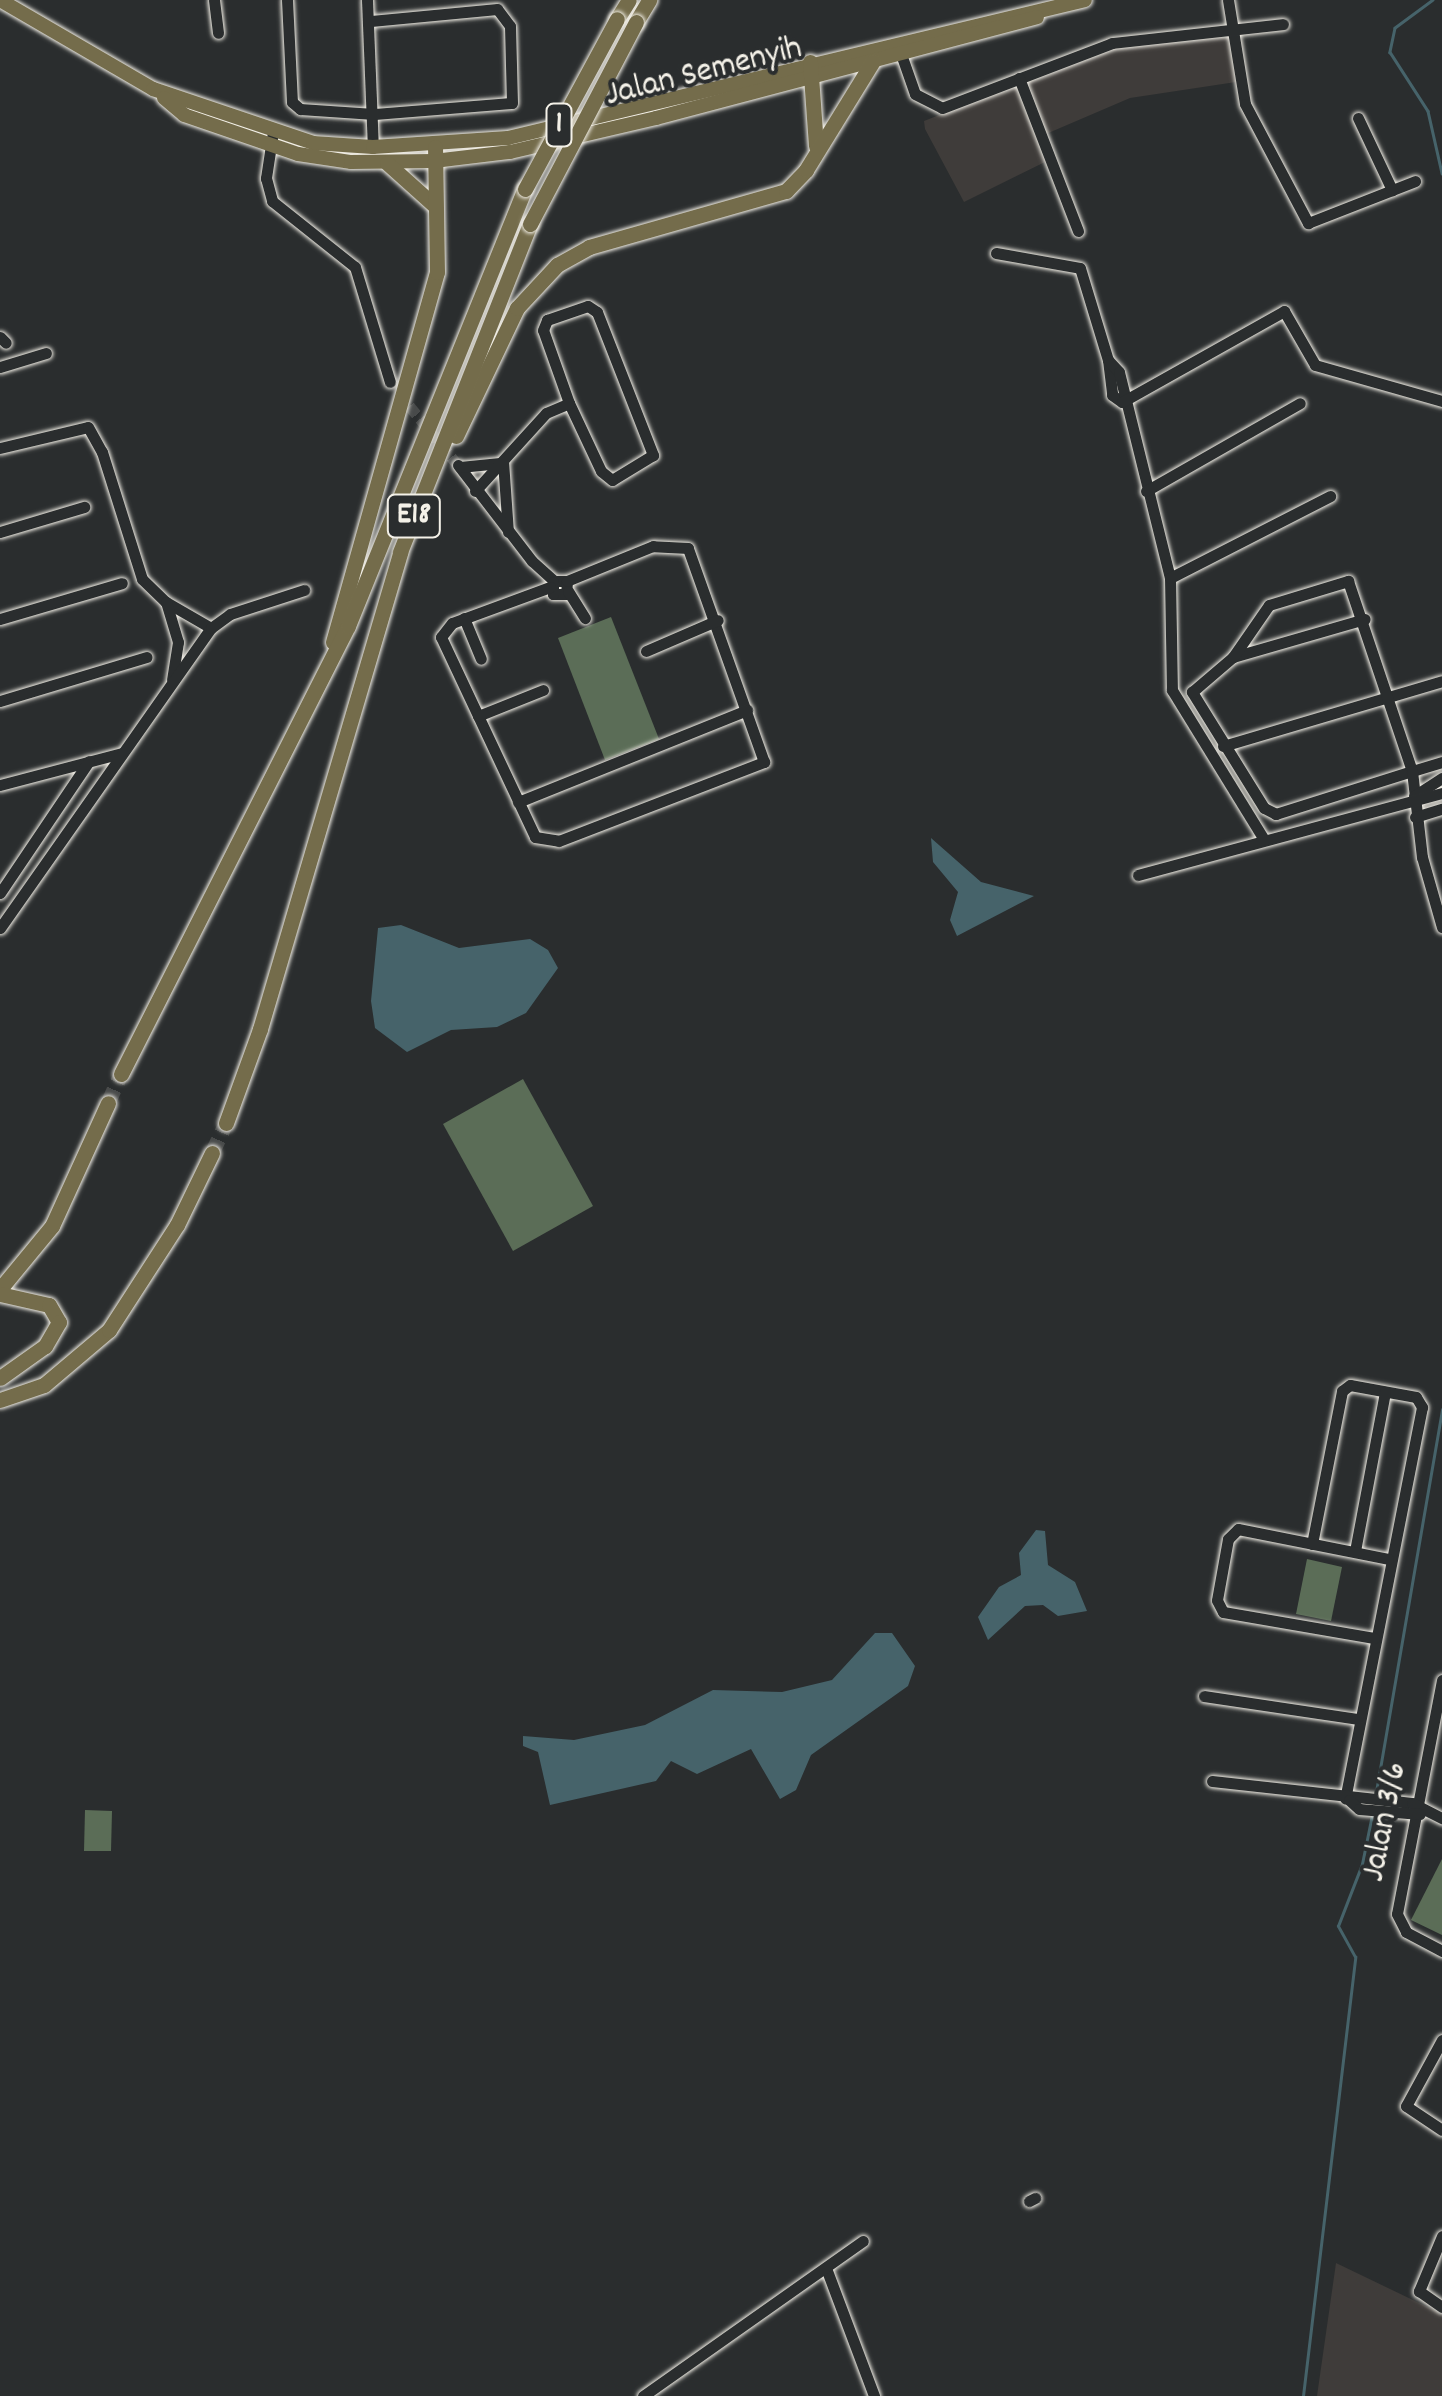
<!DOCTYPE html>
<html>
<head>
<meta charset="utf-8">
<style>
  body { margin:0 }
  #map { position:relative; width:1442px; height:2396px; overflow:hidden; background:#2a2d2e; font-family:Dekko,sans-serif }
  div>[style] { position:absolute }
  .built>* { inset:0; background:#3f3c3a }
  .green>* { inset:0; background:#5b6d57 }
  .water>* { inset:0; background:#46636a }
  .stream>* { height:2.5px; margin:-1.25px; padding:0 1.25px; transform-origin:1.25px; border-radius:1.25px; background:#46636a }
  .minor-tunnel>* { height:11px; margin-top:-5.5px; transform-origin:0; background:repeating-linear-gradient(90deg,#484a4a 0 11px,transparent 0 16.5px) }
  .highway-tunnel>* { height:15px; margin-top:-7.5px; transform-origin:0; background:repeating-linear-gradient(90deg,#484a4a 0 15px,transparent 0 23px) }
  .roads { filter:drop-shadow(0 0 2px #f4f1e8) drop-shadow(0 0 2px #f4f1e8) }
  .minor>* { height:11px; margin:-5.5px; padding:0 5.5px; transform-origin:5.5px; border-radius:5.5px; background:#2a2d2e }
  .major>* { height:14px; margin:-7px; padding:0 7px; transform-origin:7px; border-radius:7px; background:#746c4b }
  .highway>* { height:15px; margin:-7.5px; padding:0 7.5px; transform-origin:7.5px; border-radius:7.5px; background:#746c4b }
  .bridges { filter:drop-shadow(0 0 2px #f4f1e8) drop-shadow(0 0 2px #f4f1e8) }
  .highway-bridge>* { height:15px; margin:-7.5px; padding:0 7.5px; transform-origin:7.5px; border-radius:7.5px; background:#746c4b }
  span { translate:-50% -50%; white-space:nowrap; text-align:center; line-height:1.15; -webkit-text-stroke:8px #2a2d2e; paint-order:stroke }
  .shield-label span { padding:2px 8px; background:#2a2d2e; border:2px solid; border-radius:8px; -webkit-text-stroke-width:0 }
  .shield-label { font-size:32px; color:#f4f1e8; font-weight:700 }
  .street-label { font-size:35px; color:#f4f1e8 }
</style>
</head>
<body>
<div id="map">
  <div class="built">
    <div style="clip-path:polygon(1229px 33px,1236px 82px,1130px 98px,1039px 137px,1047px 161px,964px 202px,925px 129px,924px 121px,1112px 47px)"></div>
    <div style="clip-path:polygon(1336px 2263px,1442px 2314px,1442px 2396px,1317px 2396px)"></div>
  </div>
  <div class="green">
    <div style="clip-path:polygon(611px 617px,659px 739px,605px 760px,558px 638px)"></div>
    <div style="clip-path:polygon(523px 1079px,593px 1206px,513px 1251px,443px 1124px)"></div>
    <div style="clip-path:polygon(1307px 1559px,1342px 1567px,1331px 1621px,1296px 1614px)"></div>
    <div style="clip-path:polygon(85px 1810px,112px 1811px,111px 1851px,84px 1851px)"></div>
    <div style="clip-path:polygon(1442px 1859px,1442px 1935px,1411px 1920px)"></div>
  </div>
  <div class="water">
    <div style="clip-path:polygon(931px 838px,981px 882px,1034px 896px,957px 936px,950px 920px,958px 892px,933px 862px)"></div>
    <div style="clip-path:polygon(401px 925px,459px 948px,530px 939px,548px 950px,558px 968px,526px 1013px,497px 1027px,451px 1030px,407px 1052px,375px 1028px,371px 1001px,378px 928px)"></div>
    <div style="clip-path:polygon(1036px 1530px,1045px 1531px,1048px 1565px,1075px 1582px,1087px 1611px,1058px 1616px,1043px 1605px,1025px 1606px,988px 1640px,978px 1617px,999px 1587px,1021px 1575px,1019px 1553px)"></div>
    <div style="clip-path:polygon(875px 1633px,892px 1633px,915px 1666px,908px 1686px,811px 1755px,796px 1790px,780px 1799px,751px 1749px,697px 1774px,671px 1761px,656px 1781px,550px 1805px,538px 1752px,523px 1746px,523px 1736px,574px 1740px,645px 1725px,713px 1690px,782px 1692px,832px 1680px)"></div>
  </div>
  <div class="stream">
    <div style="left:1433px;top:0;width:47px;rotate:143.6deg"></div>
    <div style="left:1395px;top:28px;width:25px;rotate:102deg"></div>
    <div style="left:1390px;top:52px;width:70px;rotate:57.2deg"></div>
    <div style="left:1428px;top:111px;width:64px;rotate:77.3deg"></div>
    <div style="left:1376px;top:1792px;width:388px;rotate:-80.2deg"></div>
    <div style="left:1303px;top:2396px;width:442px;rotate:-83.2deg"></div>
    <div style="left:1355px;top:1957px;width:35px;rotate:-119deg"></div>
    <div style="left:1338px;top:1926px;width:66px;rotate:-68.8deg"></div>
    <div style="left:1362px;top:1864px;width:50px;rotate:-78.5deg"></div>
  </div>
  <div class="minor-tunnel">
    <div style="left:399px;top:393px;width:93px;rotate:50.7deg"></div>
  </div>
  <div class="highway-tunnel">
    <div style="left:108px;top:1103px;width:32px;rotate:-66deg"></div>
    <div style="left:212px;top:1153px;width:33px;rotate:-65deg"></div>
  </div>
  <div class="roads">
    <div class="minor">
      <div style="left:214px;top:0;width:33px;rotate:83deg"></div>
      <div style="left:287px;top:0;width:102px;rotate:87.2deg"></div>
      <div style="left:292px;top:102px;width:11px;rotate:41deg"></div>
      <div style="left:300px;top:109px;width:74px;rotate:3.9deg"></div>
      <div style="left:374px;top:114px;width:138px;rotate:-4.6deg"></div>
      <div style="left:512px;top:103px;width:77px;rotate:-91.5deg"></div>
      <div style="left:510px;top:26px;width:21px;rotate:-127deg"></div>
      <div style="left:497px;top:9px;width:129px;rotate:174.6deg"></div>
      <div style="left:367px;top:0;width:147px;rotate:87.7deg"></div>
      <div style="left:1228px;top:0;width:105px;rotate:80.7deg"></div>
      <div style="left:1245px;top:104px;width:135px;rotate:62.1deg"></div>
      <div style="left:1308px;top:223px;width:115px;rotate:-21.4deg"></div>
      <div style="left:901px;top:54px;width:42px;rotate:70.7deg"></div>
      <div style="left:915px;top:94px;width:30px;rotate:27deg"></div>
      <div style="left:942px;top:108px;width:182px;rotate:-20.9deg"></div>
      <div style="left:1112px;top:43px;width:172px;rotate:-6.3deg"></div>
      <div style="left:1019px;top:78px;width:164px;rotate:68.9deg"></div>
      <div style="left:1358px;top:118px;width:80px;rotate:64.7deg"></div>
      <div style="left:273px;top:132px;width:47px;rotate:98.7deg"></div>
      <div style="left:266px;top:178px;width:24px;rotate:75deg"></div>
      <div style="left:272px;top:201px;width:106px;rotate:38.5deg"></div>
      <div style="left:355px;top:267px;width:120px;rotate:73.1deg"></div>
      <div style="left:996px;top:253px;width:85px;rotate:10.1deg"></div>
      <div style="left:1080px;top:268px;width:96px;rotate:73.1deg"></div>
      <div style="left:1108px;top:360px;width:35px;rotate:83deg"></div>
      <div style="left:1112px;top:395px;width:12px;rotate:35deg"></div>
      <div style="left:588px;top:306px;width:11px;rotate:34deg"></div>
      <div style="left:597px;top:312px;width:154px;rotate:68.6deg"></div>
      <div style="left:653px;top:455px;width:48px;rotate:148.6deg"></div>
      <div style="left:612px;top:480px;width:14px;rotate:-141deg"></div>
      <div style="left:601px;top:471px;width:75px;rotate:-115.2deg"></div>
      <div style="left:569px;top:403px;width:77px;rotate:-109.6deg"></div>
      <div style="left:543px;top:330px;width:11px;rotate:-68deg"></div>
      <div style="left:547px;top:320px;width:43px;rotate:-18.9deg"></div>
      <div style="left:0;top:337px;width:8px;rotate:45deg"></div>
      <div style="left:1108px;top:360px;width:16px;rotate:47deg"></div>
      <div style="left:1119px;top:372px;width:212px;rotate:76.1deg"></div>
      <div style="left:1170px;top:578px;width:112px;rotate:89deg"></div>
      <div style="left:1172px;top:690px;width:174px;rotate:58.4deg"></div>
      <div style="left:0;top:367px;width:48px;rotate:-16.9deg"></div>
      <div style="left:1122px;top:402px;width:186px;rotate:-29.3deg"></div>
      <div style="left:1284px;top:311px;width:62px;rotate:60.1deg"></div>
      <div style="left:1315px;top:365px;width:132px;rotate:15.8deg"></div>
      <div style="left:0;top:448px;width:90px;rotate:-13.4deg"></div>
      <div style="left:88px;top:427px;width:29px;rotate:61deg"></div>
      <div style="left:102px;top:452px;width:133px;rotate:72.5deg"></div>
      <div style="left:142px;top:579px;width:33px;rotate:44deg"></div>
      <div style="left:166px;top:602px;width:52px;rotate:30deg"></div>
      <div style="left:503px;top:461px;width:71px;rotate:86deg"></div>
      <div style="left:458px;top:465px;width:121px;rotate:52.4deg"></div>
      <div style="left:532px;top:561px;width:30px;rotate:42deg"></div>
      <div style="left:554px;top:581px;width:13px"></div>
      <div style="left:567px;top:581px;width:13px;rotate:94deg"></div>
      <div style="left:566px;top:594px;width:13px;rotate:180deg"></div>
      <div style="left:553px;top:594px;width:12px;rotate:-90deg"></div>
      <div style="left:460px;top:467px;width:40px;rotate:-5.7deg"></div>
      <div style="left:475px;top:491px;width:105px;rotate:-47.7deg"></div>
      <div style="left:546px;top:413px;width:25px;rotate:-23deg"></div>
      <div style="left:1146px;top:491px;width:177px;rotate:-29.7deg"></div>
      <div style="left:0;top:532px;width:88px;rotate:-16.6deg"></div>
      <div style="left:1170px;top:578px;width:180px;rotate:-27.1deg"></div>
      <div style="left:550px;top:587px;width:104px;rotate:159.8deg"></div>
      <div style="left:452px;top:623px;width:18px;rotate:128deg"></div>
      <div style="left:441px;top:637px;width:221px;rotate:64.8deg"></div>
      <div style="left:535px;top:837px;width:24px;rotate:9deg"></div>
      <div style="left:559px;top:841px;width:220px;rotate:-21.1deg"></div>
      <div style="left:764px;top:762px;width:227px;rotate:-109.6deg"></div>
      <div style="left:688px;top:548px;width:35px;rotate:-177deg"></div>
      <div style="left:653px;top:546px;width:93px;rotate:157.9deg"></div>
      <div style="left:568px;top:591px;width:32px;rotate:58deg"></div>
      <div style="left:166px;top:602px;width:42px;rotate:73.3deg"></div>
      <div style="left:178px;top:642px;width:38px;rotate:99deg"></div>
      <div style="left:464px;top:618px;width:44px;rotate:67.5deg"></div>
      <div style="left:0;top:619px;width:127px;rotate:-16.4deg"></div>
      <div style="left:646px;top:651px;width:78px;rotate:-23.3deg"></div>
      <div style="left:1233px;top:657px;width:137px;rotate:-16.1deg"></div>
      <div style="left:0;top:701px;width:153px;rotate:-16.7deg"></div>
      <div style="left:478px;top:716px;width:70px;rotate:-21.8deg"></div>
      <div style="left:1223px;top:746px;width:228px;rotate:-16.5deg"></div>
      <div style="left:1442px;top:762px;width:31px;rotate:163deg"></div>
      <div style="left:1412px;top:771px;width:143px;rotate:162.5deg"></div>
      <div style="left:1276px;top:814px;width:13px;rotate:-153deg"></div>
      <div style="left:1264px;top:808px;width:137px;rotate:-121.8deg"></div>
      <div style="left:1192px;top:692px;width:54px;rotate:-40.5deg"></div>
      <div style="left:1233px;top:657px;width:63px;rotate:-55.3deg"></div>
      <div style="left:1269px;top:605px;width:83px;rotate:-16.9deg"></div>
      <div style="left:1348px;top:581px;width:200px;rotate:71.4deg"></div>
      <div style="left:1412px;top:771px;width:87px;rotate:83.4deg"></div>
      <div style="left:1422px;top:857px;width:73px;rotate:74.1deg"></div>
      <div style="left:0;top:785px;width:126px;rotate:-14.7deg"></div>
      <div style="left:1414px;top:796px;width:33px;rotate:-33deg"></div>
      <div style="left:518px;top:802px;width:247px;rotate:-21.9deg"></div>
      <div style="left:1415px;top:817px;width:28px;rotate:-17deg"></div>
      <div style="left:1138px;top:875px;width:315px;rotate:-15.1deg"></div>
      <div style="left:0;top:893px;width:159px;rotate:-56deg"></div>
      <div style="left:0;top:928px;width:367px;rotate:-54.9deg"></div>
      <div style="left:211px;top:628px;width:24px;rotate:-36deg"></div>
      <div style="left:230px;top:614px;width:78px;rotate:-18deg"></div>
      <div style="left:1312px;top:1544px;width:156px;rotate:-78.9deg"></div>
      <div style="left:1342px;top:1391px;width:10px;rotate:-37deg"></div>
      <div style="left:1350px;top:1385px;width:67px;rotate:10.3deg"></div>
      <div style="left:1416px;top:1397px;width:12px;rotate:59deg"></div>
      <div style="left:1422px;top:1407px;width:399px;rotate:101.1deg"></div>
      <div style="left:1355px;top:1551px;width:162px;rotate:-79.3deg"></div>
      <div style="left:1374px;top:1638px;width:153px;rotate:-170.2deg"></div>
      <div style="left:1223px;top:1612px;width:13px;rotate:-117deg"></div>
      <div style="left:1217px;top:1600px;width:62px;rotate:-79.8deg"></div>
      <div style="left:1228px;top:1539px;width:14px;rotate:-45deg"></div>
      <div style="left:1238px;top:1529px;width:153px;rotate:11.3deg"></div>
      <div style="left:1442px;top:1680px;width:238px;rotate:100.9deg"></div>
      <div style="left:1397px;top:1914px;width:20px;rotate:63deg"></div>
      <div style="left:1406px;top:1932px;width:41px;rotate:27.8deg"></div>
      <div style="left:1204px;top:1696px;width:156px;rotate:8.5deg"></div>
      <div style="left:1212px;top:1781px;width:201px;rotate:6.3deg"></div>
      <div style="left:1412px;top:1803px;width:34px;rotate:27deg"></div>
      <div style="left:1349px;top:1800px;width:13px;rotate:42deg"></div>
      <div style="left:1359px;top:1809px;width:61px;rotate:4.7deg"></div>
      <div style="left:1442px;top:2040px;width:75px;rotate:118.6deg"></div>
      <div style="left:1406px;top:2106px;width:43px;rotate:33.7deg"></div>
      <div style="left:1029px;top:2201px;width:7px;rotate:-27deg"></div>
      <div style="left:1442px;top:2236px;width:60px;rotate:112.7deg"></div>
      <div style="left:1419px;top:2291px;width:28px;rotate:35deg"></div>
      <div style="left:826px;top:2268px;width:137px;rotate:69.4deg"></div>
      <div style="left:643px;top:2396px;width:269px;rotate:-35.2deg"></div>
    </div>
    <div class="major">
      <div style="left:0;top:0;width:177px;rotate:30.2deg"></div>
      <div style="left:153px;top:89px;width:169px;rotate:18.6deg"></div>
      <div style="left:313px;top:143px;width:60px;rotate:3.8deg"></div>
      <div style="left:373px;top:147px;width:135px;rotate:-3.8deg"></div>
      <div style="left:508px;top:138px;width:593px;rotate:-13.45deg"></div>
      <div style="left:164px;top:98px;width:26px;rotate:40deg"></div>
      <div style="left:184px;top:115px;width:120px;rotate:18.9deg"></div>
      <div style="left:298px;top:154px;width:54px;rotate:8.6deg"></div>
      <div style="left:351px;top:162px;width:83px;rotate:-0.7deg"></div>
      <div style="left:434px;top:161px;width:77px;rotate:-6.8deg"></div>
      <div style="left:510px;top:152px;width:150px;rotate:-13.1deg"></div>
      <div style="left:656px;top:118px;width:394px;rotate:-14.8deg"></div>
    </div>
    <div class="highway">
      <div style="left:617px;top:19px;width:22px;rotate:-58deg"></div>
      <div style="left:636px;top:22px;width:26px;rotate:-59deg"></div>
      <div style="left:810px;top:62px;width:84px;rotate:85.9deg"></div>
      <div style="left:387px;top:163px;width:64px;rotate:41.9deg"></div>
      <div style="left:456px;top:436px;width:142px;rotate:-64.5deg"></div>
      <div style="left:517px;top:308px;width:59px;rotate:-47.1deg"></div>
      <div style="left:557px;top:265px;width:37px;rotate:-29deg"></div>
      <div style="left:589px;top:247px;width:205px;rotate:-15.9deg"></div>
      <div style="left:786px;top:191px;width:29px;rotate:-46deg"></div>
      <div style="left:806px;top:170px;width:128px;rotate:-58.4deg"></div>
      <div style="left:333px;top:642px;width:384px;rotate:-74.3deg"></div>
      <div style="left:437px;top:272px;width:125px;rotate:-90.9deg"></div>
      <div style="left:121px;top:1074px;width:502px;rotate:-63.13deg"></div>
      <div style="left:348px;top:626px;width:471px;rotate:-68deg"></div>
      <div style="left:226px;top:1123px;width:100px;rotate:-70.1deg"></div>
      <div style="left:260px;top:1029px;width:497px;rotate:-73.6deg"></div>
      <div style="left:400px;top:552px;width:353px;rotate:-68.4deg"></div>
      <div style="left:0;top:1289px;width:82px;rotate:-50.5deg"></div>
      <div style="left:52px;top:1226px;width:135px;rotate:-65.5deg"></div>
      <div style="left:0;top:1294px;width:50px;rotate:12.7deg"></div>
      <div style="left:49px;top:1305px;width:20px;rotate:60deg"></div>
      <div style="left:59px;top:1322px;width:28px;rotate:120deg"></div>
      <div style="left:45px;top:1346px;width:55px;rotate:144.6deg"></div>
      <div style="left:0;top:1400px;width:46px;rotate:-18.8deg"></div>
      <div style="left:44px;top:1385px;width:85px;rotate:-40.2deg"></div>
      <div style="left:109px;top:1330px;width:125px;rotate:-57.1deg"></div>
      <div style="left:177px;top:1225px;width:80px;rotate:-64.1deg"></div>
    </div>
  </div>
  <div class="bridges">
    <div class="highway-bridge">
      <div style="left:525px;top:189px;width:193px;rotate:-61.6deg"></div>
      <div style="left:530px;top:224px;width:228px;rotate:-62.3deg"></div>
    </div>
  </div>
  <div class="shield-label">
    <span style="left:559px;top:125px">1</span>
    <span style="left:414px;top:516px">E18</span>
  </div>
  <div class="street-label">
    <span style="left:704px;top:73px;rotate:-14deg">Jalan Semenyih</span>
    <span style="left:1386px;top:1822px;rotate:-79deg">Jalan 3/6</span>
  </div>
</div>
</body>
</html>
